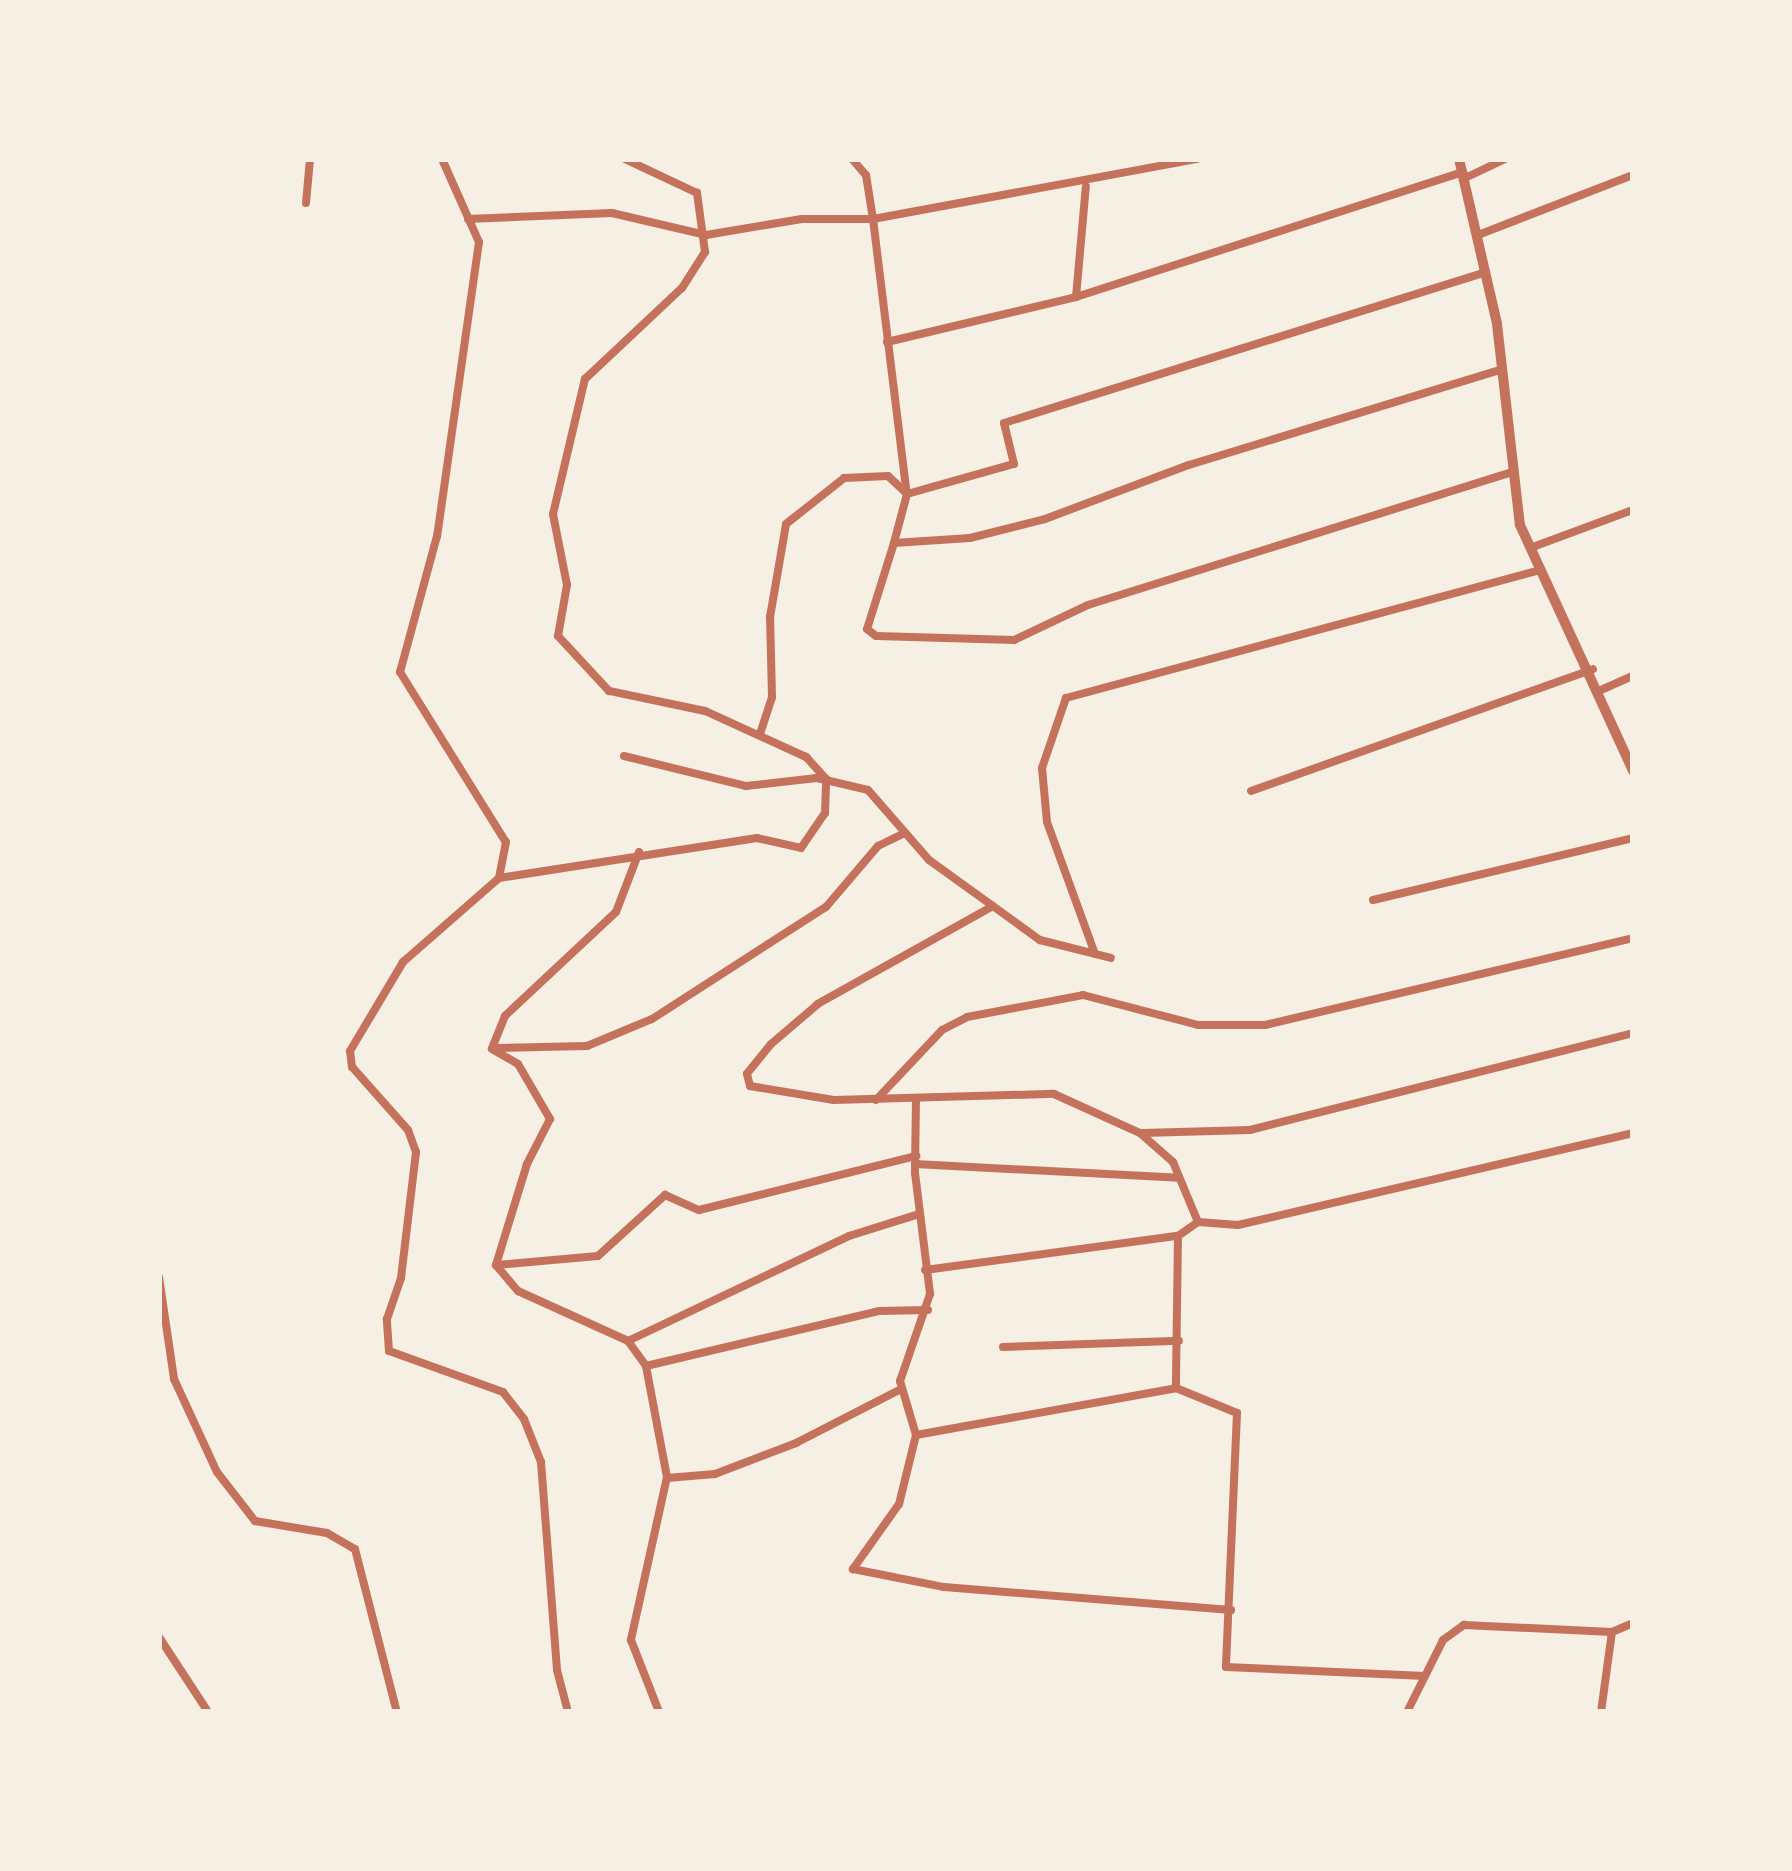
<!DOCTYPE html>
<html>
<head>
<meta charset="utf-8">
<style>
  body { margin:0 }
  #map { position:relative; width:1792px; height:1871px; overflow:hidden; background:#f6efe4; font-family:Poppins,sans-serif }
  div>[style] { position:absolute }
  .minor>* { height:8px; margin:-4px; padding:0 4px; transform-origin:4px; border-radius:4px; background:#c5725c }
  .tertiary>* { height:10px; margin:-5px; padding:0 5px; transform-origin:5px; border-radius:5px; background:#c5725c }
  span { translate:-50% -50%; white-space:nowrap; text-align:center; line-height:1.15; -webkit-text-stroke:12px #f6efe4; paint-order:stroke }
  .frame { position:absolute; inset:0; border:162px solid #f6efe4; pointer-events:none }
</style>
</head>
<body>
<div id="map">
  <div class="minor">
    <div style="left:442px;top:159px;width:91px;rotate:66deg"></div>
    <div style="left:479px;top:242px;width:297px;rotate:98.1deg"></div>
    <div style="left:437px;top:536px;width:141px;rotate:105.2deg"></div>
    <div style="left:400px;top:672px;width:200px;rotate:58.1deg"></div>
    <div style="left:506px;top:842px;width:36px;rotate:101deg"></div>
    <div style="left:852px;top:159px;width:21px;rotate:49deg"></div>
    <div style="left:866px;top:175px;width:45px;rotate:81deg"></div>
    <div style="left:873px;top:219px;width:277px;rotate:83deg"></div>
    <div style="left:907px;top:494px;width:51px;rotate:104.9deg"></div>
    <div style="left:894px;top:543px;width:76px;rotate:-3.8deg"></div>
    <div style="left:970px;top:538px;width:77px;rotate:-14.2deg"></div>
    <div style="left:1045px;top:519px;width:154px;rotate:-20.6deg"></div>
    <div style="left:1189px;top:465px;width:328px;rotate:-17deg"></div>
    <div style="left:1465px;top:178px;width:44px;rotate:-25.4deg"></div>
    <div style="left:306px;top:203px;width:44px;rotate:-84.8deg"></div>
    <div style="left:468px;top:219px;width:144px;rotate:-2.4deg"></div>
    <div style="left:612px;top:213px;width:97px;rotate:13.2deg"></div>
    <div style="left:706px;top:235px;width:97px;rotate:-9.5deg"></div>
    <div style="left:802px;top:219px;width:71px"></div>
    <div style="left:873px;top:219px;width:330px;rotate:-10.5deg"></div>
    <div style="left:1478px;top:235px;width:166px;rotate:-21.2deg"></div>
    <div style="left:1076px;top:297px;width:111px;rotate:-84.9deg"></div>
    <div style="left:887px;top:342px;width:194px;rotate:-13.4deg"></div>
    <div style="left:1076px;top:297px;width:407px;rotate:-17.9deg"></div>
    <div style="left:907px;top:494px;width:111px;rotate:-15.7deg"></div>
    <div style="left:1014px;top:464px;width:42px;rotate:-103.7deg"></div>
    <div style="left:1004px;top:423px;width:505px;rotate:-17.39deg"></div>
    <div style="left:894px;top:543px;width:90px;rotate:107.4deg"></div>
    <div style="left:867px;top:629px;width:11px;rotate:38deg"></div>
    <div style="left:876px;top:636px;width:138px;rotate:1.7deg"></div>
    <div style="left:1014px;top:640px;width:82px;rotate:-25.3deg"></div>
    <div style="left:1088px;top:605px;width:445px;rotate:-17.4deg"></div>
    <div style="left:1530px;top:548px;width:110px;rotate:-20.3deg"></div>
    <div style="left:1601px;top:690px;width:35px;rotate:-24deg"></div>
    <div style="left:760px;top:734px;width:39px;rotate:-72deg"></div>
    <div style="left:772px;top:697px;width:80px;rotate:-91.4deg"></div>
    <div style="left:770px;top:617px;width:94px;rotate:-80.2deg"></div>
    <div style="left:786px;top:524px;width:74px;rotate:-38.4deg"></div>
    <div style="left:844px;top:478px;width:44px;rotate:-2.6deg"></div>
    <div style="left:888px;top:476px;width:25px;rotate:43deg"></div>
    <div style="left:624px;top:756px;width:126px;rotate:13.8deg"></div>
    <div style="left:746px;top:786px;width:71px;rotate:-6.4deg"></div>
    <div style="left:817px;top:778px;width:52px;rotate:13.2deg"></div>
    <div style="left:868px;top:790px;width:93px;rotate:48.9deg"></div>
    <div style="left:929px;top:860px;width:137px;rotate:35.8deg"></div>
    <div style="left:1040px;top:940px;width:73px;rotate:14.2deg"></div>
    <div style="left:1251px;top:791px;width:363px;rotate:-19.6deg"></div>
    <div style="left:639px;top:852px;width:64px;rotate:111deg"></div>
    <div style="left:616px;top:912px;width:152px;rotate:136.9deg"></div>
    <div style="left:505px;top:1016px;width:35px;rotate:112deg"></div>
    <div style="left:492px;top:1049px;width:30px;rotate:30deg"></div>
    <div style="left:518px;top:1064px;width:64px;rotate:59.8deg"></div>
    <div style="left:550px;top:1119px;width:51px;rotate:117.1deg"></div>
    <div style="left:527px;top:1164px;width:106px;rotate:107.1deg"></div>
    <div style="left:496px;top:1265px;width:34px;rotate:50deg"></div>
    <div style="left:518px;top:1291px;width:121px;rotate:24.4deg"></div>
    <div style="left:628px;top:1341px;width:31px;rotate:54deg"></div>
    <div style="left:646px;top:1366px;width:113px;rotate:79.3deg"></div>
    <div style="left:667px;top:1477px;width:167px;rotate:102.5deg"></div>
    <div style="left:631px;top:1640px;width:77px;rotate:68.7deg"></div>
    <div style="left:1373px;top:900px;width:267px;rotate:-13.4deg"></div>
    <div style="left:993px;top:906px;width:201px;rotate:150.8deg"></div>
    <div style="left:818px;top:1004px;width:62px;rotate:139.6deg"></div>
    <div style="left:771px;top:1044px;width:38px;rotate:129deg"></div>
    <div style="left:747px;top:1074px;width:12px;rotate:76deg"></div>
    <div style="left:750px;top:1086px;width:85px;rotate:9.5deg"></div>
    <div style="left:834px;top:1100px;width:220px;rotate:-1.6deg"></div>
    <div style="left:1054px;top:1094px;width:94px;rotate:24.4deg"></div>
    <div style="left:1140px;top:1133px;width:44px;rotate:41.3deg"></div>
    <div style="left:1173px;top:1162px;width:65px;rotate:67.4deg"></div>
    <div style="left:1198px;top:1222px;width:40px;rotate:4.3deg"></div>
    <div style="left:1238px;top:1225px;width:406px;rotate:-13.1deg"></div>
    <div style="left:1095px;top:954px;width:140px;rotate:-110deg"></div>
    <div style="left:1047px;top:822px;width:54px;rotate:-95.3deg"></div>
    <div style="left:1042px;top:768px;width:74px;rotate:-71.1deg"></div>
    <div style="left:1066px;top:698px;width:488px;rotate:-15.1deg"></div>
    <div style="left:496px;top:1048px;width:91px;rotate:-1.3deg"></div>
    <div style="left:587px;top:1046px;width:70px;rotate:-22.6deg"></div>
    <div style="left:652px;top:1019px;width:207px;rotate:-32.8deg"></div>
    <div style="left:826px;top:907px;width:80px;rotate:-49.6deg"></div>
    <div style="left:878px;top:846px;width:30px;rotate:-26deg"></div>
    <div style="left:916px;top:1098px;width:75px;rotate:90.8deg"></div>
    <div style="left:915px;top:1173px;width:122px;rotate:82.9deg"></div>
    <div style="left:930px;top:1294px;width:92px;rotate:109deg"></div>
    <div style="left:900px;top:1381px;width:56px;rotate:73.5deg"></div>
    <div style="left:916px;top:1435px;width:71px;rotate:103.8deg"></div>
    <div style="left:899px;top:1504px;width:80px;rotate:125.3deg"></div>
    <div style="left:853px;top:1569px;width:93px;rotate:11.2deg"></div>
    <div style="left:944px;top:1587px;width:288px;rotate:4.6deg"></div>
    <div style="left:876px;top:1100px;width:96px;rotate:-46.7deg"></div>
    <div style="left:942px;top:1030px;width:28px;rotate:-27deg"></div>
    <div style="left:967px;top:1017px;width:118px;rotate:-10.7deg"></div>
    <div style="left:1083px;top:995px;width:119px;rotate:14.6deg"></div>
    <div style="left:1198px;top:1025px;width:67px"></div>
    <div style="left:1265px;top:1025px;width:378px;rotate:-13.3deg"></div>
    <div style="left:1142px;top:1133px;width:108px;rotate:-1.6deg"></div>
    <div style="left:1250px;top:1130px;width:395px;rotate:-14.2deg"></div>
    <div style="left:915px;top:1164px;width:264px;rotate:3deg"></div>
    <div style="left:1198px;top:1222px;width:24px;rotate:145deg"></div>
    <div style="left:1178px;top:1236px;width:152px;rotate:90.8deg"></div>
    <div style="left:1176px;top:1388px;width:66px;rotate:22.3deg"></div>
    <div style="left:1237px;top:1413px;width:254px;rotate:92.5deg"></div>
    <div style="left:1226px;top:1667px;width:199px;rotate:2.6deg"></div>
    <div style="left:497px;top:1265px;width:101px;rotate:-5.1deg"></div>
    <div style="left:598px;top:1256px;width:91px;rotate:-42.3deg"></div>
    <div style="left:665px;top:1195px;width:37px;rotate:24deg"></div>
    <div style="left:699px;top:1210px;width:224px;rotate:-14deg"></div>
    <div style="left:925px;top:1270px;width:255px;rotate:-7.7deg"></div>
    <div style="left:159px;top:1277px;width:103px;rotate:81.6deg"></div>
    <div style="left:174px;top:1379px;width:102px;rotate:65.2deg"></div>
    <div style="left:217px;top:1472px;width:62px;rotate:52.2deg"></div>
    <div style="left:255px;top:1521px;width:73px;rotate:9.5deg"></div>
    <div style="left:327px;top:1533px;width:32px;rotate:30deg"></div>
    <div style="left:355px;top:1549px;width:168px;rotate:75.6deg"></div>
    <div style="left:628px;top:1341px;width:245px;rotate:-25.4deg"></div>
    <div style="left:849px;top:1236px;width:73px;rotate:-17.4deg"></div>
    <div style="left:1003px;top:1347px;width:176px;rotate:-2deg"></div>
    <div style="left:646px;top:1366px;width:239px;rotate:-13.3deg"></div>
    <div style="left:879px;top:1311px;width:49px;rotate:-1.2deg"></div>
    <div style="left:916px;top:1435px;width:264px;rotate:-10.2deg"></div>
    <div style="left:667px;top:1478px;width:48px;rotate:-4.8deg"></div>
    <div style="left:715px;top:1474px;width:87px;rotate:-20.9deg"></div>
    <div style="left:796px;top:1443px;width:116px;rotate:-27.2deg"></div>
    <div style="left:159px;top:1637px;width:90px;rotate:56.8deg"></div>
    <div style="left:568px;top:1712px;width:43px;rotate:-104.7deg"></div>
    <div style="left:557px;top:1670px;width:209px;rotate:-94.4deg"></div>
    <div style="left:541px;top:1462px;width:46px;rotate:-111.6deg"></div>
    <div style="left:524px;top:1419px;width:34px;rotate:-128deg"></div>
    <div style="left:503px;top:1392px;width:121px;rotate:-160.2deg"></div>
    <div style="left:389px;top:1351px;width:32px;rotate:-94deg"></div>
    <div style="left:387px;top:1319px;width:43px;rotate:-71.1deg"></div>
    <div style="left:401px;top:1278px;width:127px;rotate:-83.2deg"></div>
    <div style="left:416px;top:1152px;width:23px;rotate:-110deg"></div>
    <div style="left:408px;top:1130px;width:84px;rotate:-131.6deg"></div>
    <div style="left:352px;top:1067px;width:16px;rotate:-97deg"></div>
    <div style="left:350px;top:1051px;width:104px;rotate:-59.2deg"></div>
    <div style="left:403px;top:962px;width:128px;rotate:-41.2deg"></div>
    <div style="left:499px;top:878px;width:261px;rotate:-8.8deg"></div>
    <div style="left:757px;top:838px;width:45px;rotate:12.8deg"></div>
    <div style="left:801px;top:848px;width:42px;rotate:-55.6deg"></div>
    <div style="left:825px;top:813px;width:34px;rotate:-88deg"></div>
    <div style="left:826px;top:779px;width:30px;rotate:-132deg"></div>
    <div style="left:806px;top:757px;width:111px;rotate:-155.5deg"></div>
    <div style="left:705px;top:711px;width:98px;rotate:-168.2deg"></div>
    <div style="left:609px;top:691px;width:75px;rotate:-132.8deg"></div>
    <div style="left:558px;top:636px;width:52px;rotate:-80deg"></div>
    <div style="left:567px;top:585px;width:72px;rotate:-101.2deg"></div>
    <div style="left:553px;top:514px;width:139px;rotate:-76.7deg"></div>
    <div style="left:585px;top:379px;width:133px;rotate:-43.2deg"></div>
    <div style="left:682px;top:288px;width:43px;rotate:-57.4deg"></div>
    <div style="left:705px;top:252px;width:60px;rotate:-97.7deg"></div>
    <div style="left:697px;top:193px;width:80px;rotate:-154.7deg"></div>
    <div style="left:1407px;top:1712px;width:80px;rotate:-63.4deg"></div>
    <div style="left:1443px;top:1640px;width:26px;rotate:-36deg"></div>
    <div style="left:1464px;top:1625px;width:148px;rotate:2.7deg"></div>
    <div style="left:1612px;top:1632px;width:23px;rotate:-23deg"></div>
    <div style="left:1601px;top:1712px;width:81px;rotate:-82.2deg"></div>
  </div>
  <div class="tertiary">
    <div style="left:1459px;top:159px;width:169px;rotate:77deg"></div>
    <div style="left:1497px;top:324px;width:202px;rotate:83.5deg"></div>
    <div style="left:1520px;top:525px;width:271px;rotate:65.3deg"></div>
  </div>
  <div class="frame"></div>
</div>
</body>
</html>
